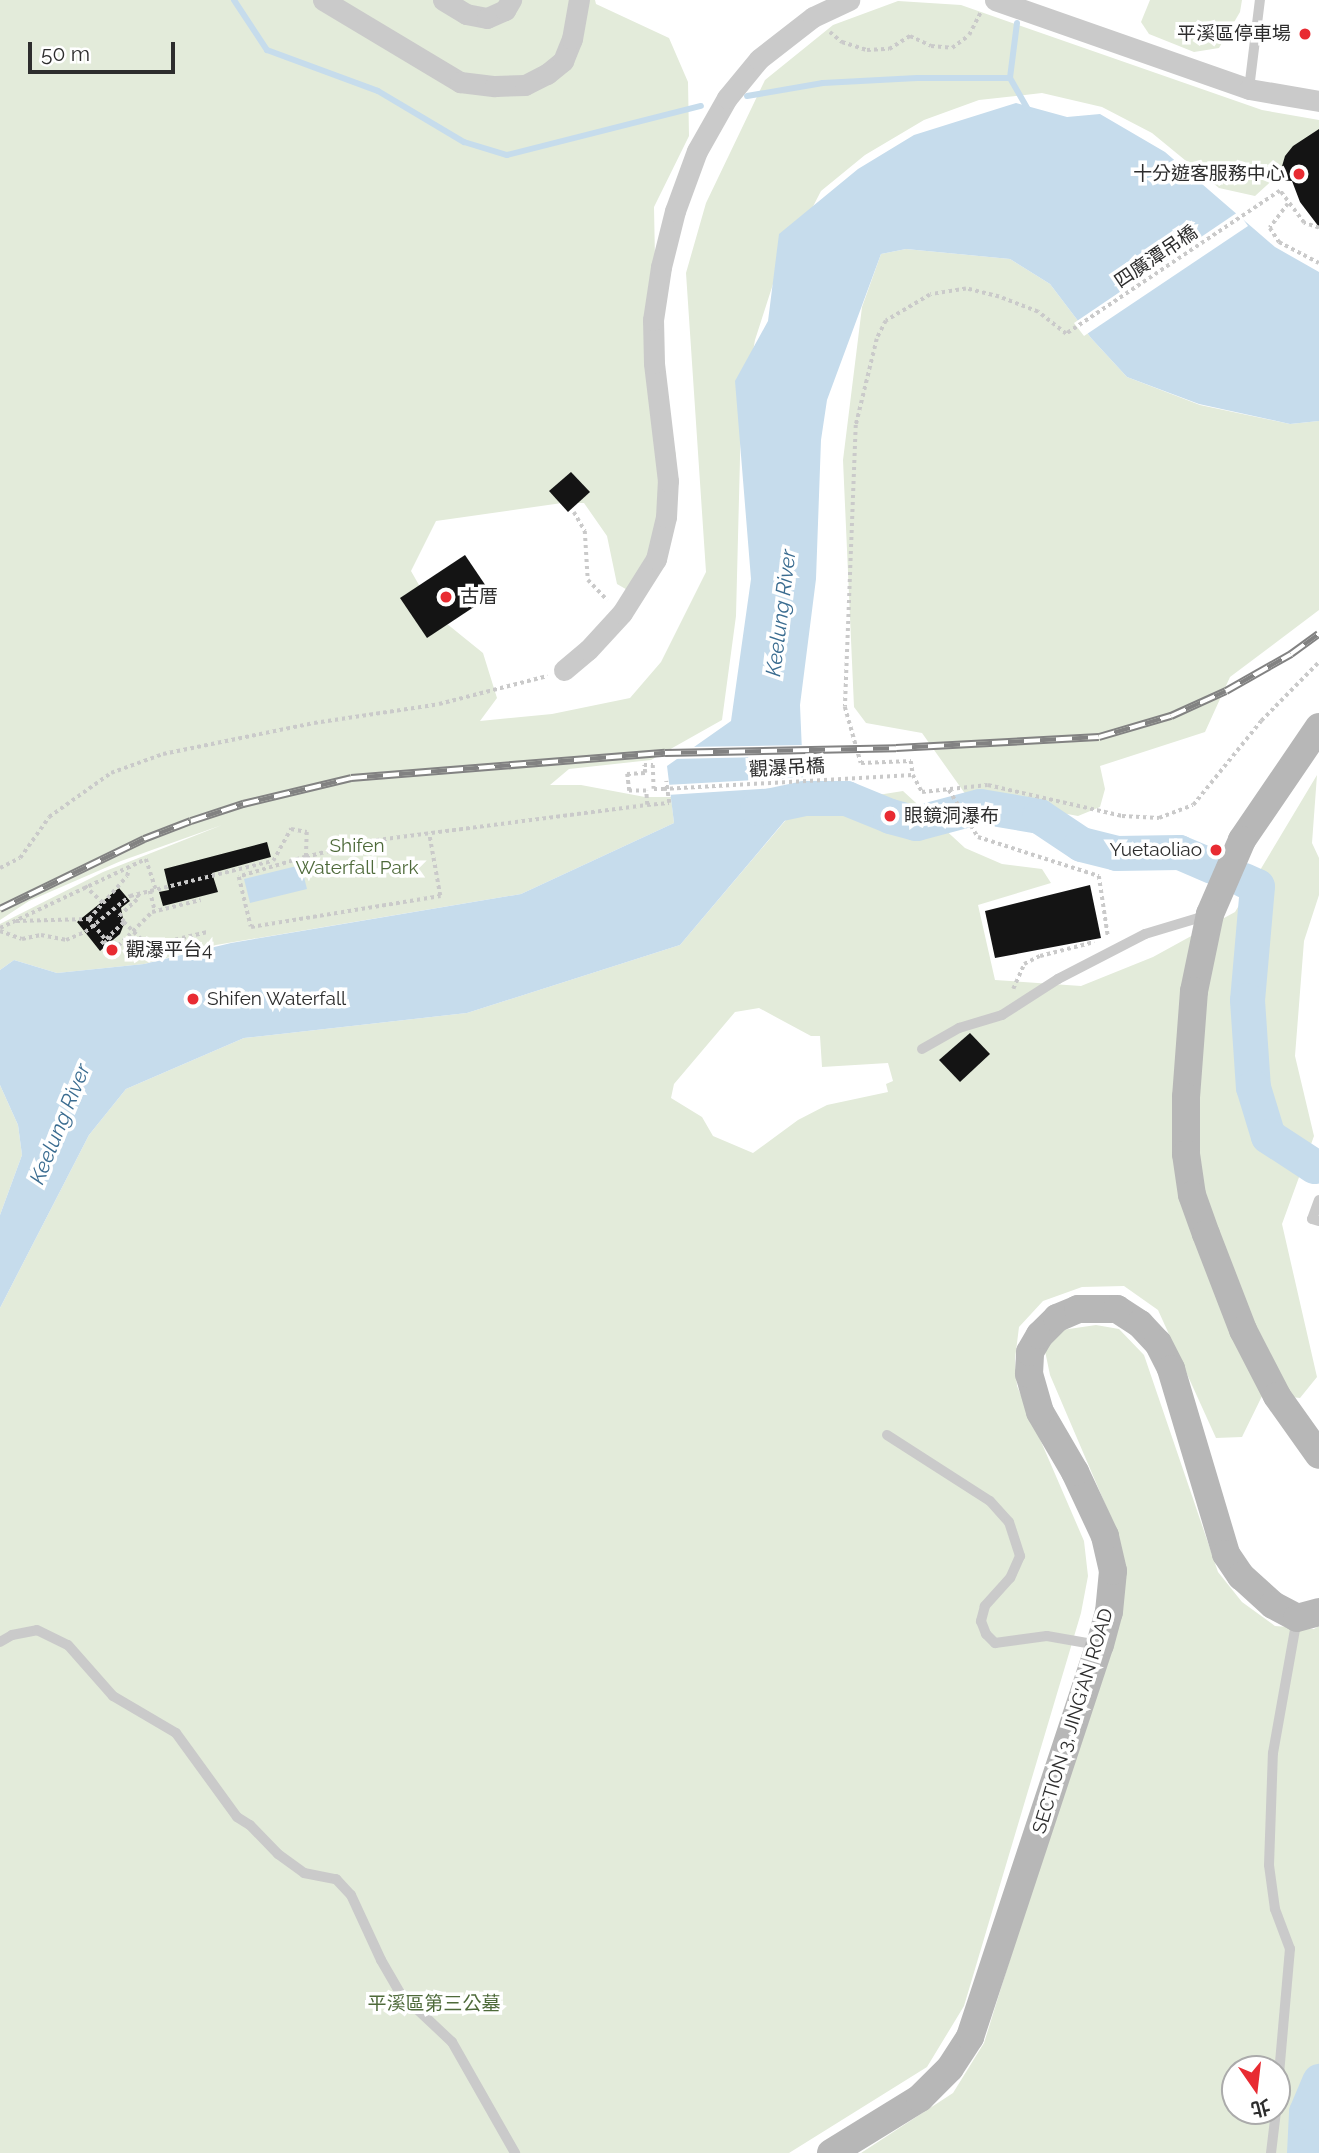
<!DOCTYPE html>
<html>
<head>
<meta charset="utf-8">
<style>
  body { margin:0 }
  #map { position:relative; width:1319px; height:2153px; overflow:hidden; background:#fff; font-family:Raleway,"Noto Sans TC",sans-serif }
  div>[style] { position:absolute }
  .green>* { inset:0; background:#e3ebda }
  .water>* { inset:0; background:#c6dcec }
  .pier>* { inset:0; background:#fff }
  .stream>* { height:6px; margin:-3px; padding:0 3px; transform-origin:3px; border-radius:3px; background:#c6dcec }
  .river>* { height:35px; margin:-17.5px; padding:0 17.5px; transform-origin:17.5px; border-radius:17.5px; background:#c6dcec }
  .building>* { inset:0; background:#141414 }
  .path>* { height:3.5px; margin-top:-1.75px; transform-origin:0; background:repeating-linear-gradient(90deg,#cacaca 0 3.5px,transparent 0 7px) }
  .service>* { height:10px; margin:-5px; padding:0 5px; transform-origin:5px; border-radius:5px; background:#cacaca }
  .minor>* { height:21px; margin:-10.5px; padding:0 10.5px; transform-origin:10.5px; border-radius:10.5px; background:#cacaca }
  .secondary>* { height:28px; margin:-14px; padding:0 14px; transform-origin:14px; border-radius:14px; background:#b7b7b7 }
  .rail>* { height:8px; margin-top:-4px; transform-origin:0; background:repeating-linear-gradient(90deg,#fff 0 16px,#828282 0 32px); box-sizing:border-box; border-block:2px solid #828282 }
  .path-bridge>* { height:3.5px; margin-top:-1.75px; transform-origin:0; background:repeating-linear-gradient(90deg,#cacaca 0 3.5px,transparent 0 7px) }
  .dots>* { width:19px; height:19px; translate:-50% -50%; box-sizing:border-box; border:4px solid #fff; border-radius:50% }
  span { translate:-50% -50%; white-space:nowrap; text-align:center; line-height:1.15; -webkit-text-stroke:7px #fff; paint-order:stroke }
  .poi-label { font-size:19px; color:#2d2d2d }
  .right { translate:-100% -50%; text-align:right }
  .left { translate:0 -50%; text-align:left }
  .street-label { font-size:19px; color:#2d2d2d }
  .park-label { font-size:19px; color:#4e6a3a }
  .water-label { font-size:21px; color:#3a6c90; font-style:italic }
  .north { position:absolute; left:1221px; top:2055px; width:70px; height:70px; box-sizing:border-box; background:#fff; border:2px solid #ababab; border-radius:50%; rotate:166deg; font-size:19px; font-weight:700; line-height:28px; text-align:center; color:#2d2d2d }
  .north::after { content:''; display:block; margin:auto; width:24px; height:32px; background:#e82b32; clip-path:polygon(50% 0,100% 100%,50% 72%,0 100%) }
  .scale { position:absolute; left:28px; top:42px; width:147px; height:32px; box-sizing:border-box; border:4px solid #2d2d2d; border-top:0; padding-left:9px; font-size:21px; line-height:24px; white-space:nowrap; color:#2d2d2d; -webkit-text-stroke:5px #fff; paint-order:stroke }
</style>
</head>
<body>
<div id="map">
  <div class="green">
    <div style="clip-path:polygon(0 0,595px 0,596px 4px,669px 38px,688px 82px,689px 136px,654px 207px,656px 311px,664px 407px,676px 455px,675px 509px,667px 557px,643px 599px,617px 584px,607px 536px,584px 503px,562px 503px,436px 521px,411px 571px,436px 615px,483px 653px,497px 698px,480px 721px,552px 714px,630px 698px,661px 662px,706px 572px,686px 273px,706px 203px,765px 80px,833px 25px,898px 1px,961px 5px,1262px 110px,1319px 120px,1319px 138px,1255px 196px,1219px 188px,1152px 133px,1102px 107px,1042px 93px,979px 100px,924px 120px,865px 155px,821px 191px,773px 284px,755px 340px,741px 419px,736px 616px,722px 720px,651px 760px,569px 769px,550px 785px,581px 785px,645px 797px,671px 797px,674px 823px,521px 894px,216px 945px,144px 964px,57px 973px,14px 960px,0 970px,0 924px,103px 872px,222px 825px,121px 861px,29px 901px,0 920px)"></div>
    <div style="clip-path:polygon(1150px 0,1242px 0,1240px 12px,1219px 48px,1194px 52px,1149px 34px,1141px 22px)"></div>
    <div style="clip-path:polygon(906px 249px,1010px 259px,1050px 284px,1091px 338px,1127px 377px,1200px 405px,1290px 424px,1319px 421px,1319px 610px,1230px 677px,1205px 732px,1100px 766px,1105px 789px,1100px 807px,1078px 816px,966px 795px,922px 733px,866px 723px,854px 707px,843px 460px,862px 307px,881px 254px)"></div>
    <div style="clip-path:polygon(evenodd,1317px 775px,1312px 843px,1319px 858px,1319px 895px,1304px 941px,1295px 1056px,1314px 1136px,1282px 1224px,1317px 1377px,1300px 1398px,1263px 1394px,1242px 1437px,1216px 1438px,1158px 1310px,1124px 1286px,1082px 1287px,1043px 1301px,1019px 1327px,1015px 1359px,1017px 1386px,1084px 1541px,1088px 1576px,1081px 1613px,964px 2006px,927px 2067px,789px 2153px,0 2153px,0 1308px,89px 1135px,126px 1089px,244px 1038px,467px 1013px,680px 945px,796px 808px,903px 791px,965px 848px,1002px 864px,1042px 869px,1051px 883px,978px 905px,995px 980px,1081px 986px,1153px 957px,1235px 912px,1317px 775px,759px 1008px,811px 1036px,820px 1036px,822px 1067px,888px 1063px,893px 1081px,886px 1084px,888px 1092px,827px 1105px,798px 1120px,753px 1153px,713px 1136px,702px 1117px,671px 1098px,674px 1084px,735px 1012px,759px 1008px)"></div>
    <div style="clip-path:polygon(0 1085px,18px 1125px,22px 1155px,0 1215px)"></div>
    <div style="clip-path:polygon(evenodd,1096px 1325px,1119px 1329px,1144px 1355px,1218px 1572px,1242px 1602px,1275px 1626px,1314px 1629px,1319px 1626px,1319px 2153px,861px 2153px,953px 2093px,984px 2043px,1116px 1617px,1112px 1520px,1050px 1375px,1045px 1351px,1062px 1330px,1096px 1325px,1235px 2069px,1277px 2069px,1277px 2111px,1235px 2111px,1235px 2069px)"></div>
  </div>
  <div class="water">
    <div style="clip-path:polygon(1016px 103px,1067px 117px,1100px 114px,1165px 152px,1275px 247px,1319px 272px,1319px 421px,1290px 424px,1199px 404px,1127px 377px,1091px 338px,1050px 284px,1010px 259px,906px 249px,881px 254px,827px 400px,821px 440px,816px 579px,800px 705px,804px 798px,680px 945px,467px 1013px,244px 1038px,126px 1089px,89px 1135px,0 1308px,0 1215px,22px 1155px,18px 1125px,0 1085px,0 970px,14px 960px,57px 973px,144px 964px,231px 943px,521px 894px,674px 823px,667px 766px,731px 721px,751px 579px,735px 381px,768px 321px,779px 234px,858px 169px,914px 135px)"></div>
    <div style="clip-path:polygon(301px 865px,307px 889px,250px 903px,244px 879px)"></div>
  </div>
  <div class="pier">
    <div style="clip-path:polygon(1238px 212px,1248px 226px,1084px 336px,1074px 323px)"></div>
    <div style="clip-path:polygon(806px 745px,806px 756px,671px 759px,687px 747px)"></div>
    <div style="clip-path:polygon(807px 777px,807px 786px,667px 795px,666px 785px)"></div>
  </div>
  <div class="stream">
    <div style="left:234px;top:0;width:60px;rotate:56.6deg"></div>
    <div style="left:267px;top:50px;width:118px;rotate:20.3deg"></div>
    <div style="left:378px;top:91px;width:100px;rotate:30.7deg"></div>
    <div style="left:464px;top:142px;width:45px;rotate:16.8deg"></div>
    <div style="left:507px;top:155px;width:200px;rotate:-14.2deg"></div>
    <div style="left:1017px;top:23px;width:55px;rotate:97.3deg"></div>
    <div style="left:1010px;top:78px;width:40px;rotate:60.3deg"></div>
    <div style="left:747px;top:96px;width:77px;rotate:-9.7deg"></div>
    <div style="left:823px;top:83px;width:94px;rotate:-3deg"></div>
    <div style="left:917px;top:78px;width:93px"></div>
  </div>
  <div class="river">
    <div style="left:757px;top:808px;width:48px;rotate:-12deg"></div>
    <div style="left:804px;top:798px;width:42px"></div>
    <div style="left:846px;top:798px;width:48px;rotate:22.2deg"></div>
    <div style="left:890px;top:816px;width:27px;rotate:15deg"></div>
    <div style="left:916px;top:823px;width:66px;rotate:-14.9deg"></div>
    <div style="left:980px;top:806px;width:60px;rotate:9.6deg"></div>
    <div style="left:1039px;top:816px;width:50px;rotate:33.7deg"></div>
    <div style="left:1081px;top:844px;width:36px;rotate:14deg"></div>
    <div style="left:1116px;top:853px;width:63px;rotate:-0.9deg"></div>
    <div style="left:1179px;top:852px;width:36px;rotate:23deg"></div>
    <div style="left:1244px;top:880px;width:14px;rotate:25deg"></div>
    <div style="left:1257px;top:886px;width:114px;rotate:95deg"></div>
    <div style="left:1247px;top:1000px;width:87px;rotate:86.1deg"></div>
    <div style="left:1253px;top:1087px;width:51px;rotate:73deg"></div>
    <div style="left:1268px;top:1136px;width:55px;rotate:33.1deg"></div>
    <div style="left:1304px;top:2153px;width:41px;rotate:-87.2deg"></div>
    <div style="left:1306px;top:2112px;width:34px;rotate:-67deg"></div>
  </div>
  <div class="building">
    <div style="clip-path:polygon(1319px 129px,1319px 227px,1300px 202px,1292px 181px,1278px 180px,1285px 156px,1293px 146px)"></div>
    <div style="clip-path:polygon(571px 472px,590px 492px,568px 512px,549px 491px)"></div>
    <div style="clip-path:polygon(465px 555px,492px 595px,427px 638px,400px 598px)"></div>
    <div style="clip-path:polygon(267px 842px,271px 857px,212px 873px,218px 892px,163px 906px,159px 892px,169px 890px,164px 869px)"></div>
    <div style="clip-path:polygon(1090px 885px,1101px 938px,995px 958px,985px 911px)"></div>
    <div style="clip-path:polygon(119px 888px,130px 901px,121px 908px,124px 924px,120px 934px,100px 951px,77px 922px)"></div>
    <div style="clip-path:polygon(970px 1033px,990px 1054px,960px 1082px,939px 1060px)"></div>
  </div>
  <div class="path">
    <div style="left:830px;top:32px;width:16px;rotate:40deg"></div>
    <div style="left:842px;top:42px;width:26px;rotate:18deg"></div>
    <div style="left:867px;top:50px;width:22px;rotate:-3deg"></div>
    <div style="left:889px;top:49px;width:25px;rotate:-32deg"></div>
    <div style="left:910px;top:36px;width:23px;rotate:25deg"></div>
    <div style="left:931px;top:46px;width:21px;rotate:5deg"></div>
    <div style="left:952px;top:48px;width:21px;rotate:-37deg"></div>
    <div style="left:969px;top:35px;width:27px;rotate:-63deg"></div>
    <div style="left:1288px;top:204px;width:30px;rotate:127deg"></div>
    <div style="left:1270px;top:228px;width:17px;rotate:57deg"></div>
    <div style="left:1279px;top:242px;width:45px;rotate:27.7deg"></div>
    <div style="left:1319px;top:228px;width:16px;rotate:-162deg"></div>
    <div style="left:1304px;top:223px;width:40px;rotate:-127deg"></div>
    <div style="left:1280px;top:191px;width:257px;rotate:146.2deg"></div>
    <div style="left:1066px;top:334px;width:36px;rotate:-142deg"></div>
    <div style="left:1038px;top:312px;width:42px;rotate:-159deg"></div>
    <div style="left:999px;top:297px;width:34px;rotate:-166deg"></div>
    <div style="left:966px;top:289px;width:36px;rotate:171deg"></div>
    <div style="left:930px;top:295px;width:51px;rotate:149.4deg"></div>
    <div style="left:886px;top:321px;width:20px;rotate:117deg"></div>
    <div style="left:877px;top:339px;width:89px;rotate:103.7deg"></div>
    <div style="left:856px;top:425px;width:282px;rotate:92.2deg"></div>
    <div style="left:845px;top:707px;width:58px;rotate:74.1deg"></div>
    <div style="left:861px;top:763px;width:50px;rotate:-2.3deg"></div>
    <div style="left:911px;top:761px;width:14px;rotate:82deg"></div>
    <div style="left:913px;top:775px;width:19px;rotate:62deg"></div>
    <div style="left:922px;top:792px;width:66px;rotate:-6.1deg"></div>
    <div style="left:988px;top:785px;width:138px;rotate:13deg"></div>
    <div style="left:1122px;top:816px;width:37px;rotate:3deg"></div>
    <div style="left:1159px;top:818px;width:36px;rotate:-21deg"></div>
    <div style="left:1193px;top:805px;width:108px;rotate:-51deg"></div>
    <div style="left:1261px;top:721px;width:83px;rotate:-45.5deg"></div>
    <div style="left:574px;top:512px;width:22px;rotate:60deg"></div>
    <div style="left:585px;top:531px;width:49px;rotate:86.5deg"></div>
    <div style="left:588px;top:580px;width:28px;rotate:46deg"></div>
    <div style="left:949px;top:790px;width:55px;rotate:58.3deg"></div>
    <div style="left:978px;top:837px;width:127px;rotate:17.9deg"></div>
    <div style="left:1099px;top:876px;width:61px;rotate:81.5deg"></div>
    <div style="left:647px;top:805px;width:22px;rotate:-5deg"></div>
    <div style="left:669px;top:803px;width:22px;rotate:-98deg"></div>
    <div style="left:306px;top:857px;width:70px;rotate:163.4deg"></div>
    <div style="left:239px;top:877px;width:51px;rotate:76.5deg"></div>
    <div style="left:251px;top:927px;width:192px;rotate:-9.3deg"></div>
    <div style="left:440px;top:896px;width:63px;rotate:-100.1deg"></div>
    <div style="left:0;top:868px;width:22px;rotate:-27deg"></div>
    <div style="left:20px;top:858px;width:50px;rotate:-54.7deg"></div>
    <div style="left:49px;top:817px;width:76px;rotate:-35.4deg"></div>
    <div style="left:111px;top:773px;width:55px;rotate:-20.1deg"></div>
    <div style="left:163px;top:754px;width:154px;rotate:-11.6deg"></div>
    <div style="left:314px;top:723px;width:126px;rotate:-8.6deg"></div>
    <div style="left:439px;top:704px;width:112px;rotate:-14.5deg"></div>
    <div style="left:85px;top:886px;width:25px;rotate:43deg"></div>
    <div style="left:150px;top:891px;width:21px;rotate:76deg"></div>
    <div style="left:89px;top:919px;width:27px;rotate:51deg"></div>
    <div style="left:16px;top:921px;width:73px;rotate:-1.6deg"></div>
    <div style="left:89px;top:919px;width:57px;rotate:-48.5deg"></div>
    <div style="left:127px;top:876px;width:9px;rotate:-77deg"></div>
    <div style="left:124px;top:922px;width:34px;rotate:45deg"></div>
    <div style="left:148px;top:946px;width:61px;rotate:-13.3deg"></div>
    <div style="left:0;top:928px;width:161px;rotate:-25.3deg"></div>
    <div style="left:146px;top:859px;width:33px;rotate:72deg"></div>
    <div style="left:0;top:931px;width:23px;rotate:20deg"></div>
    <div style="left:22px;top:939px;width:19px;rotate:-12deg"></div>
    <div style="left:41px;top:935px;width:25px;rotate:11deg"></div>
    <div style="left:66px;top:940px;width:21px;rotate:-23deg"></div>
    <div style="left:85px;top:932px;width:58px;rotate:-38.7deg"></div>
    <div style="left:130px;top:896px;width:147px;rotate:-13.8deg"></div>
    <div style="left:273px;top:861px;width:37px;rotate:-61deg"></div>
    <div style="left:291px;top:829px;width:16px;rotate:11deg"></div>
    <div style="left:307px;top:832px;width:25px;rotate:92deg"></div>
    <div style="left:306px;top:857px;width:58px;rotate:-15deg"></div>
    <div style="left:362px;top:842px;width:287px;rotate:-7.4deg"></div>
    <div style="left:647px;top:805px;width:14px;rotate:-94deg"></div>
    <div style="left:646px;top:791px;width:17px;rotate:180deg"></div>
    <div style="left:629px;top:791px;width:17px;rotate:-97deg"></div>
    <div style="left:627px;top:774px;width:18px;rotate:-3deg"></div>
    <div style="left:645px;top:773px;width:8px;rotate:-97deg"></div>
    <div style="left:644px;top:765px;width:9px"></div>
    <div style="left:653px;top:765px;width:24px;rotate:88deg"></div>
    <div style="left:654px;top:789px;width:9px"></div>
    <div style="left:109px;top:937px;width:13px;rotate:45deg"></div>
    <div style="left:118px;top:946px;width:48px;rotate:-45deg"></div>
    <div style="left:152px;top:912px;width:50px;rotate:-13.8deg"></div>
    <div style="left:104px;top:941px;width:12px;rotate:48deg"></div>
    <div style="left:101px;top:944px;width:32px;rotate:-44deg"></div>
    <div style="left:124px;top:922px;width:8px;rotate:-130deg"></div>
    <div style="left:119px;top:916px;width:26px;rotate:-43deg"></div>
    <div style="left:138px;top:898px;width:4px;rotate:-104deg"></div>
    <div style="left:1013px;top:989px;width:27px;rotate:-66deg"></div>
    <div style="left:1024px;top:964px;width:18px;rotate:-27deg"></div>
    <div style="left:1040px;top:956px;width:56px;rotate:-14.5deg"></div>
  </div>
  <div class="service">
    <div style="left:1249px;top:89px;width:90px;rotate:-83deg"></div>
    <div style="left:922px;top:1049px;width:43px;rotate:-29.6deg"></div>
    <div style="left:959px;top:1028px;width:45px;rotate:-16.8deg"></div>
    <div style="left:1002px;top:1015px;width:67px;rotate:-32.7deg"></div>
    <div style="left:1058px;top:979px;width:98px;rotate:-27.3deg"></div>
    <div style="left:1145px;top:934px;width:66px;rotate:-16.8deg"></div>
    <div style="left:1319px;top:1200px;width:20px;rotate:110deg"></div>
    <div style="left:1312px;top:1219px;width:7px;rotate:16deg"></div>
    <div style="left:887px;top:1435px;width:122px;rotate:32.7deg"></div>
    <div style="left:990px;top:1501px;width:28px;rotate:48deg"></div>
    <div style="left:1009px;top:1522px;width:36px;rotate:72deg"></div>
    <div style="left:1020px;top:1556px;width:24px;rotate:114deg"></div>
    <div style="left:1010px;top:1578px;width:38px;rotate:132deg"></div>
    <div style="left:985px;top:1606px;width:16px;rotate:105deg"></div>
    <div style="left:981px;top:1621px;width:14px;rotate:69deg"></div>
    <div style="left:986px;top:1634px;width:13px;rotate:45deg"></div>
    <div style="left:995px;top:1643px;width:52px;rotate:-7.7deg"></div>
    <div style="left:1047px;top:1636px;width:52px;rotate:10deg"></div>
    <div style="left:0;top:1642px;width:14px;rotate:-30deg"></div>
    <div style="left:12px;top:1635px;width:25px;rotate:-11deg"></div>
    <div style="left:37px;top:1630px;width:34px;rotate:26deg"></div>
    <div style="left:68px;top:1645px;width:68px;rotate:48.6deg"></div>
    <div style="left:113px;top:1696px;width:73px;rotate:30.4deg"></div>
    <div style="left:176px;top:1733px;width:104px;rotate:54deg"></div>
    <div style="left:237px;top:1817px;width:15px;rotate:32deg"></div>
    <div style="left:250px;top:1825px;width:40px;rotate:46deg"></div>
    <div style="left:278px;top:1854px;width:32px;rotate:36deg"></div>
    <div style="left:304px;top:1873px;width:33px;rotate:11deg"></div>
    <div style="left:336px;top:1879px;width:22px;rotate:47deg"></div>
    <div style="left:351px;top:1895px;width:72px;rotate:65.2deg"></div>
    <div style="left:381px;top:1960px;width:39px;rotate:60deg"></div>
    <div style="left:401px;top:1994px;width:70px;rotate:43.3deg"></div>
    <div style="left:452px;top:2042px;width:128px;rotate:60.4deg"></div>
    <div style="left:1277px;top:2097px;width:149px;rotate:-85deg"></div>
    <div style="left:1290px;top:1949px;width:43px;rotate:-110.6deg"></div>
    <div style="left:1275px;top:1909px;width:44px;rotate:-97.8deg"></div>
    <div style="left:1269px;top:1865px;width:112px;rotate:-88deg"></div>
    <div style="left:1273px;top:1753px;width:137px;rotate:-79.9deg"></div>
    <div style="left:1271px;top:2153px;width:42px;rotate:-83.2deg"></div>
  </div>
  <div class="minor">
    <div style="left:323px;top:0;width:160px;rotate:30.9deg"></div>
    <div style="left:460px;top:82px;width:35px;rotate:7deg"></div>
    <div style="left:495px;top:86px;width:30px;rotate:-2deg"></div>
    <div style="left:525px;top:85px;width:25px;rotate:-27deg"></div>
    <div style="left:547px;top:74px;width:21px;rotate:-39deg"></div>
    <div style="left:563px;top:61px;width:24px;rotate:-68deg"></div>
    <div style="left:572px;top:39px;width:40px;rotate:-80deg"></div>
    <div style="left:443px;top:0;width:27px;rotate:31deg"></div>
    <div style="left:466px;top:14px;width:21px;rotate:11deg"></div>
    <div style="left:487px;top:18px;width:20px;rotate:-24deg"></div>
    <div style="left:505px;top:10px;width:12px;rotate:-59deg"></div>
    <div style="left:995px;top:0;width:269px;rotate:19.3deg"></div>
    <div style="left:1249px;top:89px;width:71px;rotate:9.7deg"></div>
    <div style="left:564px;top:670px;width:31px;rotate:-40deg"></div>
    <div style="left:588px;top:650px;width:50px;rotate:-47.4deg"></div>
    <div style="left:622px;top:613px;width:64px;rotate:-57.8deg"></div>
    <div style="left:656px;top:559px;width:43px;rotate:-76.6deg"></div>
    <div style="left:666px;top:517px;width:36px;rotate:-87deg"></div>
    <div style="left:668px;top:481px;width:119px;rotate:-96.8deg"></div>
    <div style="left:654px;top:363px;width:43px;rotate:-91.3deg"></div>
    <div style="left:653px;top:320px;width:54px;rotate:-81.4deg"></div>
    <div style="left:661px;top:267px;width:58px;rotate:-76deg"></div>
    <div style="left:675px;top:211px;width:64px;rotate:-69.9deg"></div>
    <div style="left:697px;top:151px;width:61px;rotate:-60.5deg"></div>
    <div style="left:727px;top:98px;width:50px;rotate:-50.6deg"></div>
    <div style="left:759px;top:59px;width:68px;rotate:-37.9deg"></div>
    <div style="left:813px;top:17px;width:40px;rotate:-25deg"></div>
  </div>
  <div class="secondary">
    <div style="left:1319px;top:727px;width:137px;rotate:124.3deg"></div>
    <div style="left:1242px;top:840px;width:81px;rotate:113.4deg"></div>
    <div style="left:1210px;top:914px;width:79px;rotate:101.7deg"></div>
    <div style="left:1194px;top:991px;width:106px;rotate:94.3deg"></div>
    <div style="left:1186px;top:1097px;width:57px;rotate:90deg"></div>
    <div style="left:1186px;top:1154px;width:41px;rotate:81.7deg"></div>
    <div style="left:1192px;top:1195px;width:41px;rotate:70.3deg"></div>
    <div style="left:1206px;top:1234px;width:103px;rotate:68.9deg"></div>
    <div style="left:1243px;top:1330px;width:74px;rotate:62.7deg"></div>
    <div style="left:1277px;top:1396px;width:72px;rotate:54.6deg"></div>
    <div style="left:831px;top:2153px;width:105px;rotate:-31.7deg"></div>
    <div style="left:920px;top:2098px;width:42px;rotate:-45deg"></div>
    <div style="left:950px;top:2068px;width:37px;rotate:-57deg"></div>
    <div style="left:970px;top:2037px;width:413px;rotate:-71.7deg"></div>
    <div style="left:1100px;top:1645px;width:34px;rotate:-75deg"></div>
    <div style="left:1109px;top:1612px;width:41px;rotate:-84.4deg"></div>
    <div style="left:1113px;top:1571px;width:36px;rotate:-103deg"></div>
    <div style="left:1105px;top:1536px;width:71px;rotate:-115.1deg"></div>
    <div style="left:1075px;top:1472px;width:69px;rotate:-120.3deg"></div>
    <div style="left:1040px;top:1412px;width:40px;rotate:-106deg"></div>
    <div style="left:1029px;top:1374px;width:22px;rotate:-87deg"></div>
    <div style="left:1030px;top:1352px;width:20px;rotate:-60deg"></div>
    <div style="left:1040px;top:1335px;width:24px;rotate:-45deg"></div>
    <div style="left:1057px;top:1318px;width:23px;rotate:-23deg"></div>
    <div style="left:1078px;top:1309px;width:39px"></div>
    <div style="left:1117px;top:1309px;width:27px;rotate:33deg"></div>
    <div style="left:1140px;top:1324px;width:26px;rotate:47deg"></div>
    <div style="left:1158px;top:1343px;width:29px;rotate:63deg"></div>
    <div style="left:1171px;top:1369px;width:193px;rotate:73.4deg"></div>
    <div style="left:1226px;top:1554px;width:27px;rotate:56deg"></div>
    <div style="left:1241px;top:1576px;width:43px;rotate:42.2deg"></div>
    <div style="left:1273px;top:1605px;width:27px;rotate:28deg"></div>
    <div style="left:1297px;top:1618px;width:23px;rotate:-15deg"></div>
  </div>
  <div class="rail">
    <div style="left:0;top:909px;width:160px;rotate:-25.9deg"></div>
    <div style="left:144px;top:839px;width:50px;rotate:-21deg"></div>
    <div style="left:191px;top:821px;width:55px;rotate:-18.1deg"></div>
    <div style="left:243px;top:804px;width:111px;rotate:-13.5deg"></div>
    <div style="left:351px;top:778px;width:315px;rotate:-4.6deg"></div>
    <div style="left:665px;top:753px;width:231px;rotate:-1.2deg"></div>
    <div style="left:896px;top:748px;width:203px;rotate:-3.1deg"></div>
    <div style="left:1099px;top:737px;width:75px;rotate:-16.3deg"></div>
    <div style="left:1171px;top:716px;width:60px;rotate:-24.4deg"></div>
    <div style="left:1226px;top:691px;width:75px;rotate:-29.6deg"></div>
    <div style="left:1291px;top:654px;width:34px;rotate:-36deg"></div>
  </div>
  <div class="path-bridge">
    <div style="left:663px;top:789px;width:250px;rotate:-3.2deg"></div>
  </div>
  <div class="dots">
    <div style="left:1305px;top:34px;background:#e82b32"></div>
    <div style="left:1299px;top:174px;background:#e82b32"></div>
    <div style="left:446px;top:597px;background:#e82b32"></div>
    <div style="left:890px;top:816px;background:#e82b32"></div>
    <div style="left:1216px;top:850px;background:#e82b32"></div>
    <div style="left:112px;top:950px;background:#e82b32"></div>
    <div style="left:193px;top:999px;background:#e82b32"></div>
  </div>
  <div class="poi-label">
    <span class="right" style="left:1291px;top:34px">平溪區停車場</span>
    <span class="right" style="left:1285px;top:174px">十分遊客服務中心</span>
    <span class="left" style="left:460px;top:597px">古厝</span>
    <span class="left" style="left:904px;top:816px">眼鏡洞瀑布</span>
    <span class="right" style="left:1202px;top:850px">Yuetaoliao</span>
    <span class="left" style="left:126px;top:950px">觀瀑平台4</span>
    <span class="left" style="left:207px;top:999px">Shifen Waterfall</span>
  </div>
  <div class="street-label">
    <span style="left:1156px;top:257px;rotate:-34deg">四廣潭吊橋</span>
    <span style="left:787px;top:768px;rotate:-3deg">觀瀑吊橋</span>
    <span style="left:1073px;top:1721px;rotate:-73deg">SECTION 3, JING'AN ROAD</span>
  </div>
  <div class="park-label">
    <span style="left:357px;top:857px">Shifen<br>Waterfall Park</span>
    <span style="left:434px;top:2004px">平溪區第三公墓</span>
  </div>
  <div class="water-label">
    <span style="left:781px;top:613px;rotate:-83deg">Keelung River</span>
    <span style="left:60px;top:1124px;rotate:-68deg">Keelung River</span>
  </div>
  <div class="north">北</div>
  <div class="scale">50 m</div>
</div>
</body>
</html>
